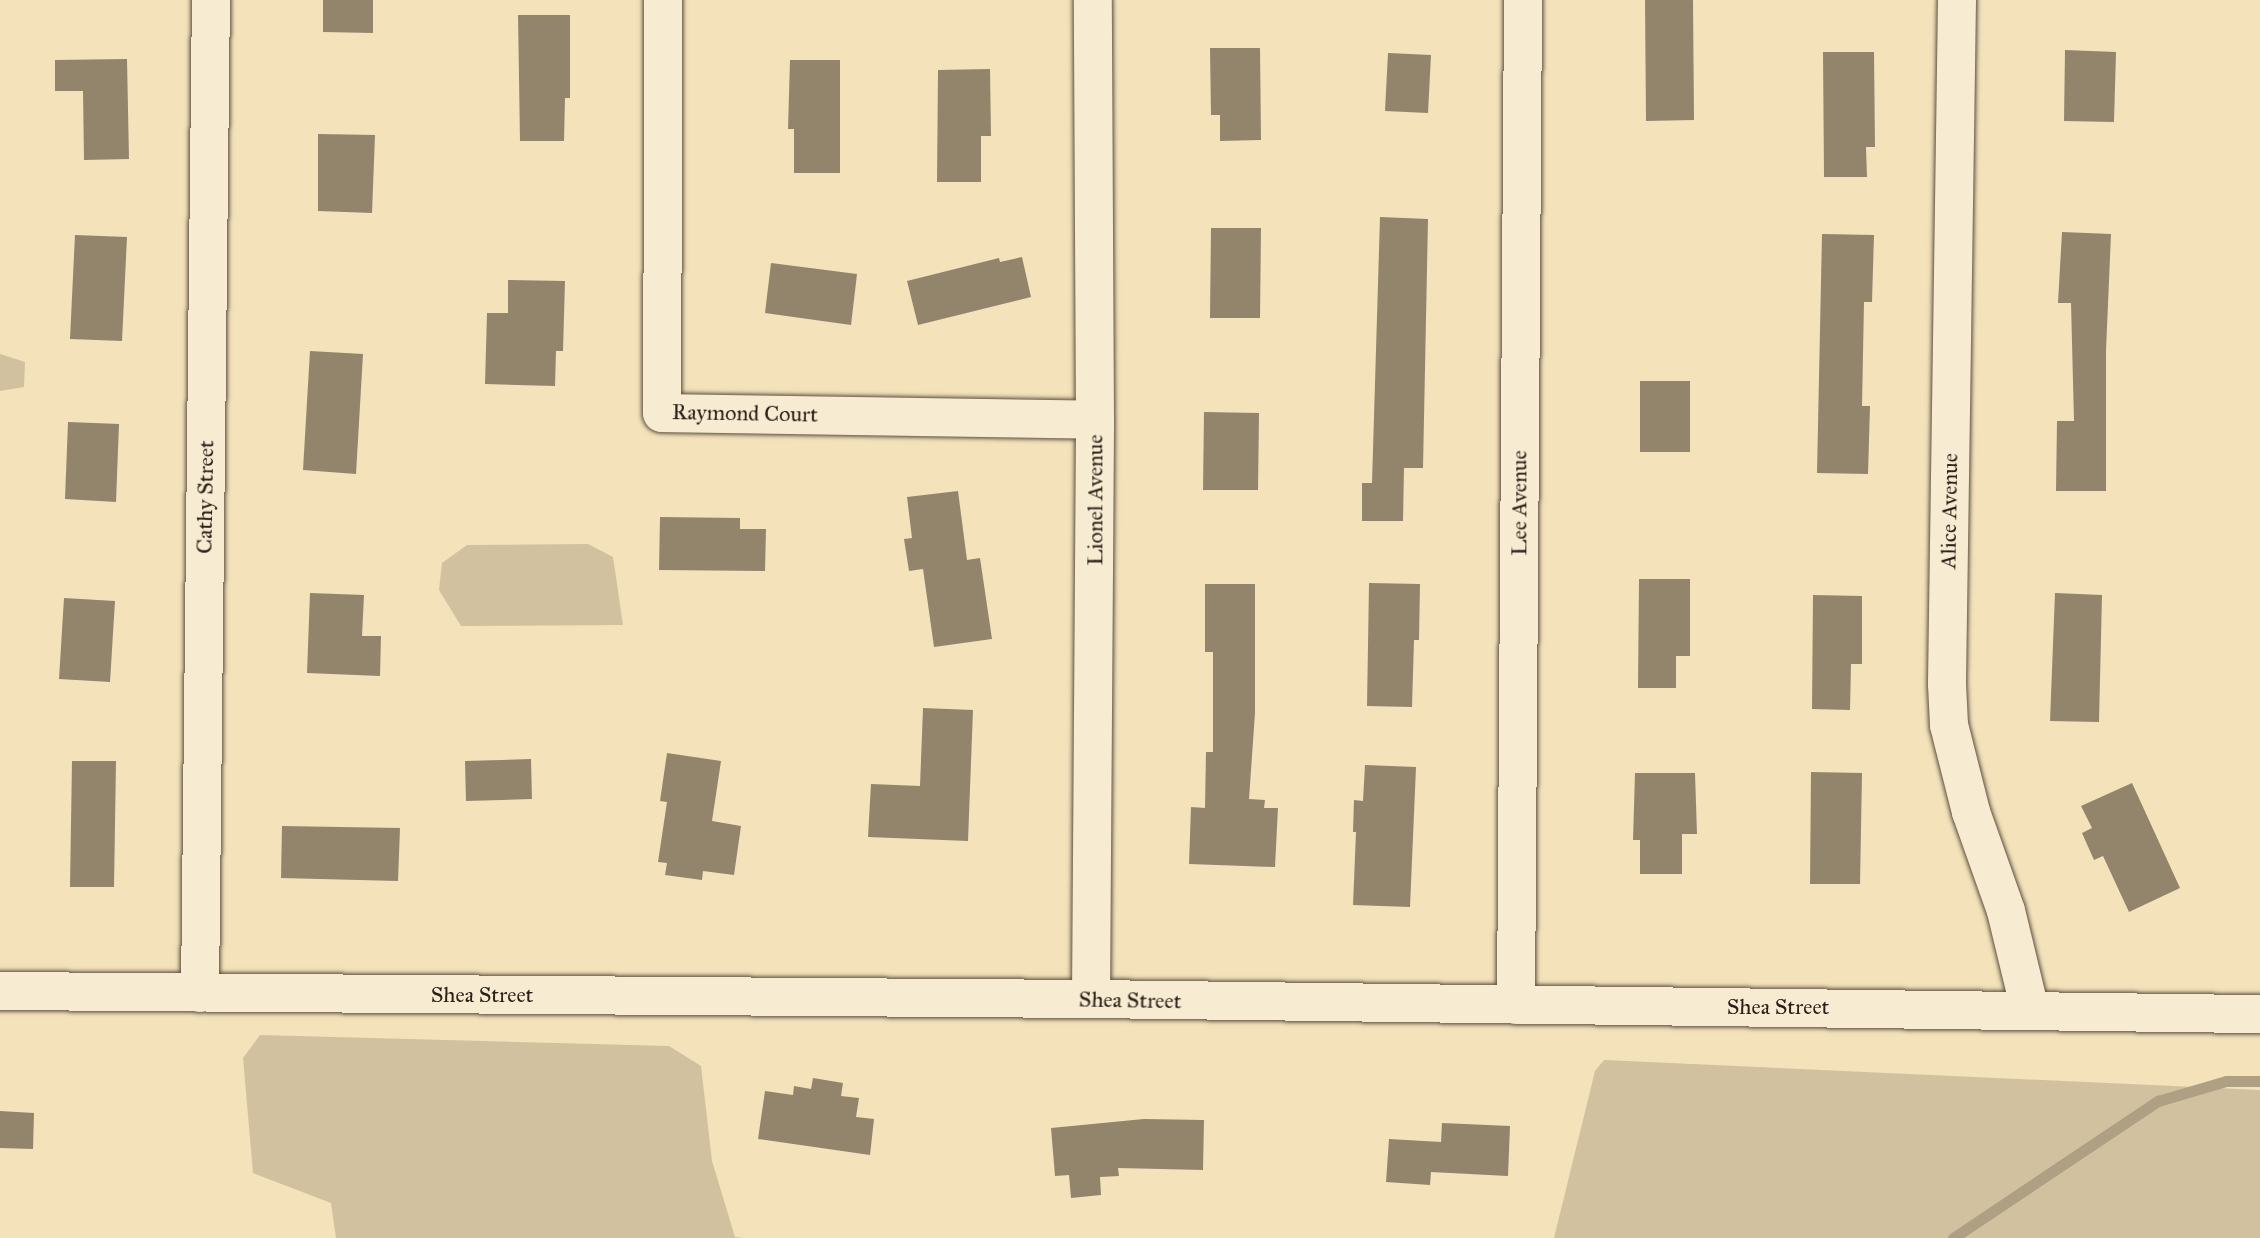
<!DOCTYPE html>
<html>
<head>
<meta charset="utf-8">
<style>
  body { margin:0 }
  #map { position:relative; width:2260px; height:1238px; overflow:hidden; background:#f3e2ba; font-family:"IM FELL Great Primer",serif }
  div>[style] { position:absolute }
  .green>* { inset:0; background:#d1c19e }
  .stream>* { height:11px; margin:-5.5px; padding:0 5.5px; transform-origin:5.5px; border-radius:5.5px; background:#afa083 }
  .building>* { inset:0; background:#93856c }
  .roads { filter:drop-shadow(0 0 2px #5c5040) drop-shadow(0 0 2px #5c5040) }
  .minor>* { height:38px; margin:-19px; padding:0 19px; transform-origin:19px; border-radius:19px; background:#f7ecd2 }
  span { translate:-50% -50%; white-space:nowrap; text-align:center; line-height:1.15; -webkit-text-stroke:6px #f7ecd2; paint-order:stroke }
  .street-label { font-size:22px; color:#2a2017 }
</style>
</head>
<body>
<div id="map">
  <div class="green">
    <div style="clip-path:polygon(0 354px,25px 362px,24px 387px,0 391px)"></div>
    <div style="clip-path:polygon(588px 544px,613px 557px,623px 625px,461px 626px,439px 590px,442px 563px,467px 545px)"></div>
    <div style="clip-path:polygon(260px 1035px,669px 1046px,701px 1066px,712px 1161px,735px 1237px,744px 1238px,336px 1238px,331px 1203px,253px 1173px,243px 1058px)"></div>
    <div style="clip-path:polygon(1604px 1060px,2260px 1090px,2260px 1238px,1554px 1238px,1595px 1071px)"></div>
  </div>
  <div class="stream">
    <div style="left:1953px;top:1238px;width:247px;rotate:-33.8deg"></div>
    <div style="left:2158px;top:1101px;width:71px;rotate:-16.4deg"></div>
    <div style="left:2226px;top:1081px;width:34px"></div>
  </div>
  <div class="building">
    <div style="clip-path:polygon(323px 0,373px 0,373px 33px,323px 32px)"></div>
    <div style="clip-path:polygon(1645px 0,1693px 0,1694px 120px,1646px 121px)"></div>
    <div style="clip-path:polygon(518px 15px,570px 15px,570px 98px,565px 98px,564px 141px,520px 141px)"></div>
    <div style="clip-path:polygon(1210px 48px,1260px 48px,1261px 140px,1220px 141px,1220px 115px,1211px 115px)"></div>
    <div style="clip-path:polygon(2065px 50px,2116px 52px,2114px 122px,2064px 121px)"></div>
    <div style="clip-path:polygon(1823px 52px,1874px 52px,1875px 147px,1866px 147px,1867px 177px,1824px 177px)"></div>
    <div style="clip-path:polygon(1388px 53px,1431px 55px,1428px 113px,1385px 111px)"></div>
    <div style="clip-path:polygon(127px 59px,129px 159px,84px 160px,83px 91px,55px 91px,55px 60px)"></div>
    <div style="clip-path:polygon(790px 60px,840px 60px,840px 173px,794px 173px,794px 129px,788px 129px)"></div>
    <div style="clip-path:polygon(990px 69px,991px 136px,981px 136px,981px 182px,937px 182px,938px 70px)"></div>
    <div style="clip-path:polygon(318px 134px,375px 135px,372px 213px,318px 211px)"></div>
    <div style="clip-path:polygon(1380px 217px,1428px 219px,1423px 468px,1404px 468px,1403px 521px,1362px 521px,1362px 483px,1372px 483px)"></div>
    <div style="clip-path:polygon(1211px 228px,1261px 228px,1260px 318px,1210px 318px)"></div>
    <div style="clip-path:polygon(2062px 232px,2111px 234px,2106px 351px,2106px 491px,2056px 491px,2057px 421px,2074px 421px,2071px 303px,2058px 303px)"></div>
    <div style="clip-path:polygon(1822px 234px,1874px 235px,1872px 302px,1864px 302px,1862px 406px,1870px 406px,1868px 474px,1817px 473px)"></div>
    <div style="clip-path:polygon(75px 235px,127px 237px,122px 341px,70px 339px)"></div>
    <div style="clip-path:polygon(1022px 257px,1031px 297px,918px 325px,907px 281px,999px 258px,1000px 262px)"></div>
    <div style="clip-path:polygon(771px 263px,857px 274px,851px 325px,765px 313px)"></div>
    <div style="clip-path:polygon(508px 280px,565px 281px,563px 351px,556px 351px,555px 386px,485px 384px,487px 313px,508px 313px)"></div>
    <div style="clip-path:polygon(310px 351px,363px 354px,356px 474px,303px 470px)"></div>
    <div style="clip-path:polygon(1640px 381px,1690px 381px,1690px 452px,1640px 452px)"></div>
    <div style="clip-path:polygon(1204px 412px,1259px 413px,1258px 490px,1203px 490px)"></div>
    <div style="clip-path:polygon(68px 422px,119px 424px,116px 502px,65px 499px)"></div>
    <div style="clip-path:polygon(958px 491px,967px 560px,980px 558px,992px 639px,934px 647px,923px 569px,909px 571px,904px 539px,912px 538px,907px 497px)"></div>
    <div style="clip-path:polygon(660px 517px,740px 518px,740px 529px,766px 529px,765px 571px,659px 570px)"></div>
    <div style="clip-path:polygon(1639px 579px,1690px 579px,1690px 656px,1676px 656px,1676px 688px,1638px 688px)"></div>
    <div style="clip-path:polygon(1369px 583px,1420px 584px,1419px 640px,1414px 640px,1412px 707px,1367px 706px)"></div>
    <div style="clip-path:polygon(1205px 584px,1255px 584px,1255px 713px,1249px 799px,1265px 800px,1264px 808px,1278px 808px,1275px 867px,1189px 864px,1191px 807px,1205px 808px,1206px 752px,1213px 752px,1213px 652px,1205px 652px)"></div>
    <div style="clip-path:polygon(310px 593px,364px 595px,362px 636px,381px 636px,380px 676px,307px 673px)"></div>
    <div style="clip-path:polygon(2055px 593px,2102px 595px,2099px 722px,2050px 721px)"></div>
    <div style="clip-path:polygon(1813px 595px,1862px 596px,1862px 664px,1851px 664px,1850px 710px,1812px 709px)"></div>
    <div style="clip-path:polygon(64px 598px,115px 601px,110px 682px,59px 679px)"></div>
    <div style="clip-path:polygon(923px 708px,973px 710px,968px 841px,868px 837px,871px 784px,920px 786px)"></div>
    <div style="clip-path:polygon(667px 753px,721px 761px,712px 821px,741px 826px,734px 875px,703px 871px,702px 880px,665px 875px,667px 863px,658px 862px,667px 802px,660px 801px)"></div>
    <div style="clip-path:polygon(531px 759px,532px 799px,466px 801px,465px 761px)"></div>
    <div style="clip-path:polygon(72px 761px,116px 761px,114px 887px,70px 887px)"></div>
    <div style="clip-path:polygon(1365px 765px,1416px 767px,1410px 907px,1353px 905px,1356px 832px,1353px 832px,1354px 800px,1363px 801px)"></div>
    <div style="clip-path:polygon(1811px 772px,1862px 773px,1860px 884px,1810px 884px)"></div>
    <div style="clip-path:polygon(1635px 773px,1695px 773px,1697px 834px,1682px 834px,1682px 874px,1640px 874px,1640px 840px,1633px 840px)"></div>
    <div style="clip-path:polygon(2132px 783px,2180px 888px,2129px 912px,2103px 856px,2094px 860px,2082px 833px,2092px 828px,2081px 806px)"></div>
    <div style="clip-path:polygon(282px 826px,400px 828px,398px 881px,281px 878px)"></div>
    <div style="clip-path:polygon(813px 1078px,843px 1083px,841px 1096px,859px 1098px,856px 1117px,874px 1119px,870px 1155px,758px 1139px,765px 1091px,793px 1095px,794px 1086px,811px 1089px)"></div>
    <div style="clip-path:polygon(0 1111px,34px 1113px,33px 1149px,0 1148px)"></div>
    <div style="clip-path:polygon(1144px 1119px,1204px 1120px,1203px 1170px,1118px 1168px,1119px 1176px,1100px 1177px,1101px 1195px,1071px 1198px,1069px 1175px,1055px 1176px,1051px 1128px)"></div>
    <div style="clip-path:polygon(1442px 1123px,1510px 1126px,1508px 1176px,1431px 1172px,1430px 1185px,1386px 1182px,1389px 1139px,1441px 1142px)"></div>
  </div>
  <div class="roads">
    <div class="minor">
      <div style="left:663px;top:0;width:413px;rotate:90.1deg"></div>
      <div style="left:662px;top:413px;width:433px;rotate:0.9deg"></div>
      <div style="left:1957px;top:0;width:684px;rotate:90.84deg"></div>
      <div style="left:1947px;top:684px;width:41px;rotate:87.2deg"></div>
      <div style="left:1949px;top:725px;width:90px;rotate:75.8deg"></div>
      <div style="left:1971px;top:812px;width:105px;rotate:70.5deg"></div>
      <div style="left:2006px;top:911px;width:102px;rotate:76.4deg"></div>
      <div style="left:0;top:991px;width:1091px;rotate:0.42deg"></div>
      <div style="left:1091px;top:999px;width:1169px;rotate:0.74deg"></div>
      <div style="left:200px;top:993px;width:993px;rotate:-89.37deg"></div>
      <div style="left:1091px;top:999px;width:579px;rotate:-89.6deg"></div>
      <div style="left:1095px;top:420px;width:420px;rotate:-90.3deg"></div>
      <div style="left:1516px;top:1005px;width:1005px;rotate:-89.6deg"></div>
    </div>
  </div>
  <div class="street-label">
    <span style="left:745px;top:413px;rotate:1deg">Raymond Court</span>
    <span style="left:205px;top:497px;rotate:-89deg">Cathy Street</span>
    <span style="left:1095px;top:500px;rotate:-90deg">Lionel Avenue</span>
    <span style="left:1519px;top:503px;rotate:-90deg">Lee Avenue</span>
    <span style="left:1949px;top:511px;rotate:-89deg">Alice Avenue</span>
    <span style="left:482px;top:995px">Shea Street</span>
    <span style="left:1130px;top:1000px;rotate:1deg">Shea Street</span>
    <span style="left:1778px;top:1007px">Shea Street</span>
  </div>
</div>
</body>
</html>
